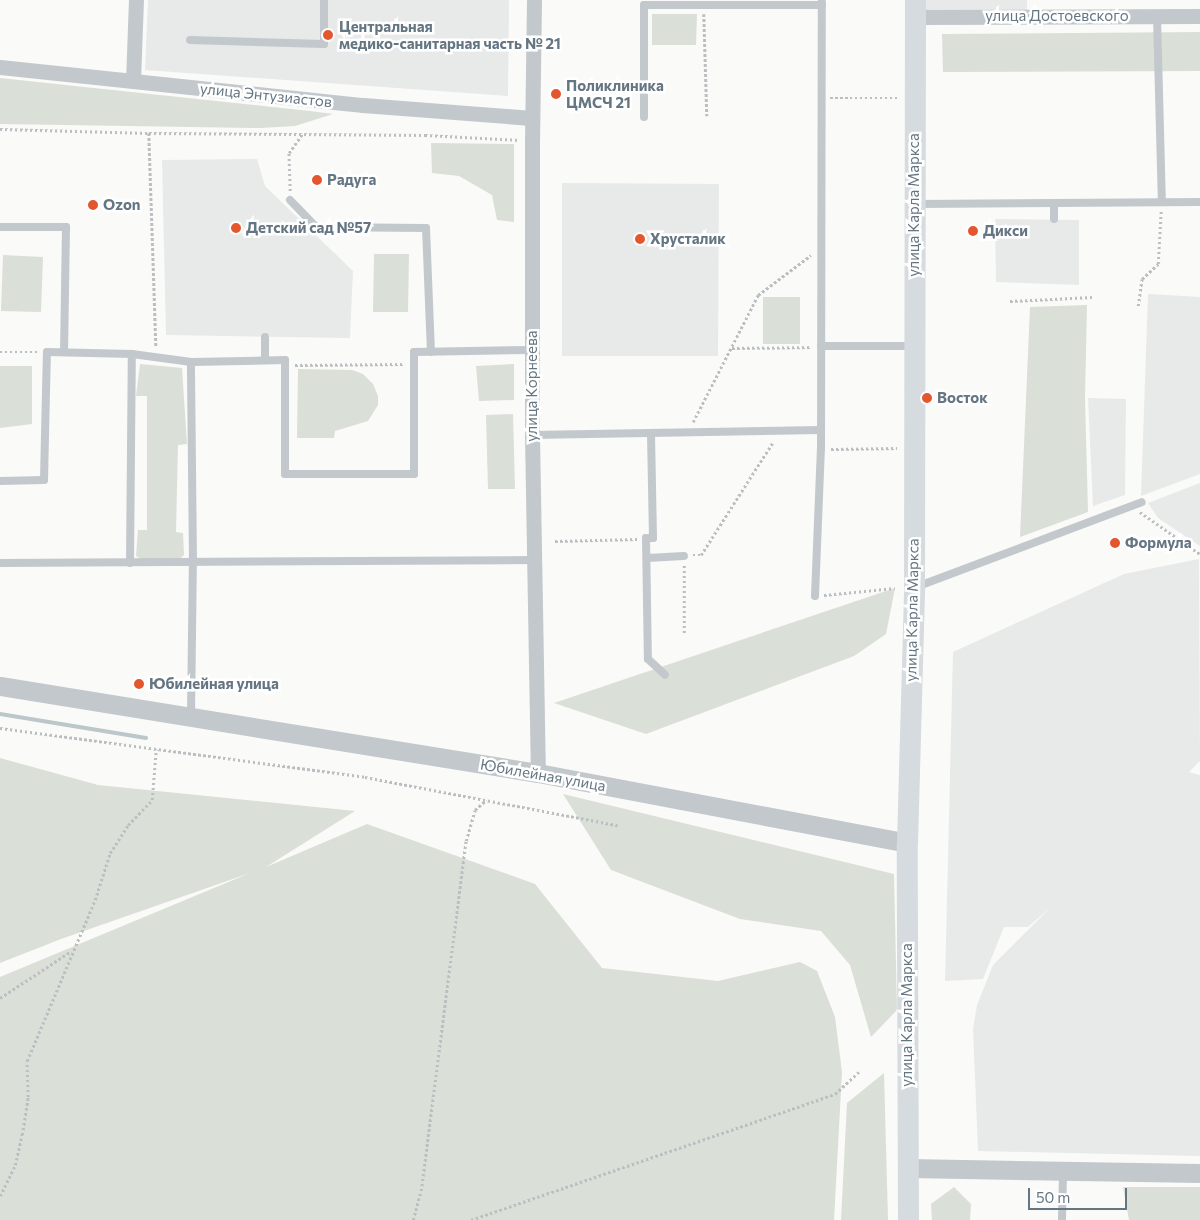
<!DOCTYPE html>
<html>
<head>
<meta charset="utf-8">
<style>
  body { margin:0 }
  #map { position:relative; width:1200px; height:1220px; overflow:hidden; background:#fafaf8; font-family:Commissioner,sans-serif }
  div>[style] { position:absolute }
  .built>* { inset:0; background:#e8e9e9 }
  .green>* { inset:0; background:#dadfd7 }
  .stream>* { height:4px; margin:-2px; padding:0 2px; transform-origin:2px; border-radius:2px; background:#bbc7cb }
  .path>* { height:2.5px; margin-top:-1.25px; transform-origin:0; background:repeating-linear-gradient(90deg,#bbbfc2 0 2.5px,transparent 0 5px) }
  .service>* { height:8px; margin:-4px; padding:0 4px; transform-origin:4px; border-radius:4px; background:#c3c8cc }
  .minor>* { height:15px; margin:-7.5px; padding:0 7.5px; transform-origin:7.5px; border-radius:7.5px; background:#c3c8cc }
  .tertiary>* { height:19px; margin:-9.5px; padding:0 9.5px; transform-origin:9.5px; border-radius:9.5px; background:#c3c8cc }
  .secondary>* { height:21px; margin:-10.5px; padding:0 10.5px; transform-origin:10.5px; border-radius:10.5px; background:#d6dbdf }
  .dots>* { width:14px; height:14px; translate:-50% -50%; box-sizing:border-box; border:2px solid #fff; border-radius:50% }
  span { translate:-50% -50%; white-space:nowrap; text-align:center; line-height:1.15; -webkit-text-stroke:5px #fff; paint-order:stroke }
  .street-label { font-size:15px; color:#657683 }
  .poi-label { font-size:15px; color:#657683; font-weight:700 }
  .left { translate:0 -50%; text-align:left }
  .scale { position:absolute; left:1028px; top:1188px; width:99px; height:22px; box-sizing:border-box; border:2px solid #657683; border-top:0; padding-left:6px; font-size:15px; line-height:18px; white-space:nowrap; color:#657683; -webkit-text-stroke:4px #fff; paint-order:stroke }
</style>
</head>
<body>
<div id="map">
  <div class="built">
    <div style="clip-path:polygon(148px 0,509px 0,508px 96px,145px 70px)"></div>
    <div style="clip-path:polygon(920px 0,1027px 0,1027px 12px,920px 12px)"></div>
    <div style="clip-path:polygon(257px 159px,265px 186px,353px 271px,350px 338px,166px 335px,162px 160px)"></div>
    <div style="clip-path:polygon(562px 183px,719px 184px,718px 356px,562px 356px)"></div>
    <div style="clip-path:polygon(995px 219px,1079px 220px,1079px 285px,996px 282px)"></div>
    <div style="clip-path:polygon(1148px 294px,1200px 297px,1200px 474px,1141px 496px)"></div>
    <div style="clip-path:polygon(1088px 398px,1126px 399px,1125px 495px,1093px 506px)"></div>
    <div style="clip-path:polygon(1200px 483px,1200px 546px,1158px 518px,1148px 503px)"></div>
    <div style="clip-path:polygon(1199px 559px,1200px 761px,1189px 772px,1200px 775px,1200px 1156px,978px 1151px,973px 1029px,977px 1005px,993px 965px,1051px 907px,1028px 927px,1004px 927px,983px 979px,945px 981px,953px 652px,1124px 574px)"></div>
  </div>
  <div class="green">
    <div style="clip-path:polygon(652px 14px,697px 14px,696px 45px,652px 45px)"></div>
    <div style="clip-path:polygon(1200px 32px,1200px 71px,943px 72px,942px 34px)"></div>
    <div style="clip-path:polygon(0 78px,310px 111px,333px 114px,295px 126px,260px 128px,0 124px)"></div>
    <div style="clip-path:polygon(431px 143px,514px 144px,514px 222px,497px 220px,492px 195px,459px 176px,432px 173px)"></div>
    <div style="clip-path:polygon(374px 254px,409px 254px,408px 312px,373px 312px)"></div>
    <div style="clip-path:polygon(3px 255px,43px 257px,41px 312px,1px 311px)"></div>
    <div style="clip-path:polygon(763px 297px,800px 297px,800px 344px,763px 344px)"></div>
    <div style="clip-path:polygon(1087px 305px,1085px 398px,1088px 512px,1020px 537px,1030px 307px)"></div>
    <div style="clip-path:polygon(140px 364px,182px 368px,187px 444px,178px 445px,176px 532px,183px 533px,184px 555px,178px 560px,141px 559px,136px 556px,138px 530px,147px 530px,147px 396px,136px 396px)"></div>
    <div style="clip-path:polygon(514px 364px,514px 400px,479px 401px,476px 366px)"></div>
    <div style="clip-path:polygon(0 366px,32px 366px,32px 424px,0 428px)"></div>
    <div style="clip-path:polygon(298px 369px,352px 370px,363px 374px,373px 384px,378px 396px,378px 405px,368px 421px,335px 431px,334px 438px,297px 438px)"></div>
    <div style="clip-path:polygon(513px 414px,515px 489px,488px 489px,486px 415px)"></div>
    <div style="clip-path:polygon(895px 588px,886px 634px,854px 656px,646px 734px,554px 703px)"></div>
    <div style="clip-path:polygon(0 758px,98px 785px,355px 811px,266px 867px,367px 824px,535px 884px,602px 968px,718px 981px,800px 962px,817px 971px,835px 1017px,842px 1072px,834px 1220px,0 1220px,0 977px,250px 873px,61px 939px,0 963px)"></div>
    <div style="clip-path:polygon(563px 794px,894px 874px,897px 1010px,871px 1037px,850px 965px,821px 931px,740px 919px,611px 870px)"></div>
    <div style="clip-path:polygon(884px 1073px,888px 1220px,841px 1220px,847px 1103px)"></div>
    <div style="clip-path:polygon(954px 1187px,971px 1204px,970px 1220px,932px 1220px,931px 1204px)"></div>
    <div style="clip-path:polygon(1123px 1187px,1200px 1187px,1200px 1220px,1129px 1220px)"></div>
  </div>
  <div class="stream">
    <div style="left:0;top:714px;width:148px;rotate:9.3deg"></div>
  </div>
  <div class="path">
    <div style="left:704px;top:14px;width:102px;rotate:88.3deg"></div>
    <div style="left:830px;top:98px;width:67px"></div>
    <div style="left:0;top:129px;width:149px;rotate:1.5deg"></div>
    <div style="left:149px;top:133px;width:276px;rotate:0.4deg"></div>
    <div style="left:425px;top:135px;width:95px;rotate:3deg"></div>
    <div style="left:149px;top:133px;width:214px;rotate:88.1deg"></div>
    <div style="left:290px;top:191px;width:38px;rotate:-92deg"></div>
    <div style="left:289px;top:153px;width:24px;rotate:-55deg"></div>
    <div style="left:1010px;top:301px;width:82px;rotate:-2.8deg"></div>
    <div style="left:1138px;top:306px;width:27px;rotate:-82deg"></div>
    <div style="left:1142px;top:279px;width:22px;rotate:-43deg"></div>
    <div style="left:1158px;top:264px;width:53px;rotate:-86.8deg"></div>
    <div style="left:732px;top:348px;width:80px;rotate:-0.7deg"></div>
    <div style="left:0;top:352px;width:38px"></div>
    <div style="left:295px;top:365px;width:110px;rotate:-0.5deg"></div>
    <div style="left:693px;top:422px;width:143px;rotate:-62.9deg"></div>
    <div style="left:758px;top:295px;width:66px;rotate:-37deg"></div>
    <div style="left:831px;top:449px;width:66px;rotate:-0.9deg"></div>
    <div style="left:1140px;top:512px;width:73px;rotate:35deg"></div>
    <div style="left:555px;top:541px;width:82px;rotate:-1.4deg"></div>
    <div style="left:693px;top:555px;width:8px"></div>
    <div style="left:701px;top:555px;width:134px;rotate:-57.5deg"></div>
    <div style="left:824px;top:595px;width:71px;rotate:-5.6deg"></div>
    <div style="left:684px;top:633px;width:68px;rotate:-90deg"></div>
    <div style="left:0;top:728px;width:368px;rotate:7.6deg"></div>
    <div style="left:365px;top:777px;width:257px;rotate:10.8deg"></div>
    <div style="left:0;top:998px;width:84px;rotate:-33.3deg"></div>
    <div style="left:0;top:1196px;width:34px;rotate:-64deg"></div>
    <div style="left:15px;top:1165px;width:31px;rotate:-77deg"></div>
    <div style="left:22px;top:1135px;width:38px;rotate:-81deg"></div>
    <div style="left:28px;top:1097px;width:36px;rotate:-92deg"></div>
    <div style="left:27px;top:1061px;width:175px;rotate:-67.1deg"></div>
    <div style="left:95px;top:900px;width:49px;rotate:-72.3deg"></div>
    <div style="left:110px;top:853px;width:33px;rotate:-57deg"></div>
    <div style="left:128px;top:825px;width:35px;rotate:-46deg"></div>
    <div style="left:152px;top:800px;width:51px;rotate:-85.5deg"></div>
    <div style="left:413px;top:1220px;width:30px;rotate:-75deg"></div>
    <div style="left:421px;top:1191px;width:353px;rotate:-82.7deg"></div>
    <div style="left:466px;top:841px;width:32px;rotate:-74deg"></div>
    <div style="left:475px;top:810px;width:15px;rotate:-42deg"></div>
    <div style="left:471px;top:1220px;width:385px;rotate:-19.1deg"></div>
    <div style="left:835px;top:1094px;width:34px;rotate:-43deg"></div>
  </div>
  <div class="service">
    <div style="left:1157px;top:16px;width:186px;rotate:88.5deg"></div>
    <div style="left:190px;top:40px;width:134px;rotate:1.7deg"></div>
    <div style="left:324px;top:44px;width:44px;rotate:-90deg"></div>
    <div style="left:644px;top:117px;width:112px;rotate:-90deg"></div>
    <div style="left:644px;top:5px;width:178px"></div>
    <div style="left:290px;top:200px;width:37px;rotate:46deg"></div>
    <div style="left:316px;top:227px;width:110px;rotate:0.5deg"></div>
    <div style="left:426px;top:228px;width:124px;rotate:87.7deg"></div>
    <div style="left:917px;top:204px;width:283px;rotate:-0.4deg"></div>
    <div style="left:1054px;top:219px;width:16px;rotate:-90deg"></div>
    <div style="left:0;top:227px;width:66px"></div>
    <div style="left:66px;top:227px;width:125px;rotate:90.9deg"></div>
    <div style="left:265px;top:337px;width:23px;rotate:90deg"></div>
    <div style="left:821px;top:346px;width:93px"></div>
    <div style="left:651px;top:434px;width:104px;rotate:88.9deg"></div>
    <div style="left:653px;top:538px;width:7px;rotate:180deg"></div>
    <div style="left:646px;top:538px;width:121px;rotate:89.1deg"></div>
    <div style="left:648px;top:659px;width:23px;rotate:43deg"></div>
    <div style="left:532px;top:435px;width:288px;rotate:-1deg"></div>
    <div style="left:0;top:481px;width:44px;rotate:-1.3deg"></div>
    <div style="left:44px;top:480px;width:128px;rotate:-88.7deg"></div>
    <div style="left:47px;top:352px;width:85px;rotate:1.3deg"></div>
    <div style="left:132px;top:354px;width:60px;rotate:7.7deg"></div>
    <div style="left:191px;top:362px;width:94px;rotate:-1.2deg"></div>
    <div style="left:285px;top:360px;width:114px;rotate:90deg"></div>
    <div style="left:285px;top:474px;width:129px"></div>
    <div style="left:414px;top:474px;width:122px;rotate:-90deg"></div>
    <div style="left:414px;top:352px;width:118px;rotate:-1deg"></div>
    <div style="left:647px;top:558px;width:37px;rotate:-3deg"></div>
    <div style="left:0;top:563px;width:533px;rotate:-0.32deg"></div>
    <div style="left:130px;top:563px;width:209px;rotate:-89.5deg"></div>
    <div style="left:916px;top:587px;width:241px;rotate:-20.6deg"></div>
    <div style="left:815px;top:596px;width:147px;rotate:-87.7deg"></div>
    <div style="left:821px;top:449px;width:449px;rotate:-89.9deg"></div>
    <div style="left:191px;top:716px;width:153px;rotate:-89.3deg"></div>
    <div style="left:193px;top:563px;width:201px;rotate:-90.6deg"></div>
    <div style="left:1062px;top:1220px;width:48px;rotate:-88.8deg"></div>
  </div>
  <div class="minor">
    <div style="left:534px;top:0;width:140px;rotate:90.8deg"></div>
    <div style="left:532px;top:140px;width:295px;rotate:90deg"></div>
    <div style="left:532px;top:435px;width:338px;rotate:89deg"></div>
    <div style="left:915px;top:17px;width:285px;rotate:-0.2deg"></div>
    <div style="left:0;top:67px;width:365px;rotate:6deg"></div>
    <div style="left:363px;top:105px;width:169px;rotate:4.4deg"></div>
    <div style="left:133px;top:81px;width:81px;rotate:-87.9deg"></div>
  </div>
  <div class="tertiary">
    <div style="left:0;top:686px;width:545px;rotate:9.19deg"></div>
    <div style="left:538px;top:773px;width:376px;rotate:10.7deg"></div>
    <div style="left:908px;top:1168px;width:292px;rotate:1deg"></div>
  </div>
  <div class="secondary">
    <div style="left:908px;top:1220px;width:377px;rotate:-90.2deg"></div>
    <div style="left:907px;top:843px;width:256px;rotate:-88.4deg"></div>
    <div style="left:914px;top:587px;width:587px;rotate:-89.9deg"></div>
  </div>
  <div class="dots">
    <div style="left:328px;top:35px;background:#e4572e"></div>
    <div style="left:556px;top:94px;background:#e4572e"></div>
    <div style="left:317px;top:180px;background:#e4572e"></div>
    <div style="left:93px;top:205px;background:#e4572e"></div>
    <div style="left:236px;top:228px;background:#e4572e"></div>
    <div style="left:973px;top:231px;background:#e4572e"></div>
    <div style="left:640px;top:239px;background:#e4572e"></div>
    <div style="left:927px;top:398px;background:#e4572e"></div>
    <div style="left:1115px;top:543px;background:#e4572e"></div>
    <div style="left:139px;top:684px;background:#e4572e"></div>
  </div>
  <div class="street-label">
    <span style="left:1057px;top:16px">улица Достоевского</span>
    <span style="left:266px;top:95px;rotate:6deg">улица Энтузиастов</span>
    <span style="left:914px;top:205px;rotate:-90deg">улица Карла Маркса</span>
    <span style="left:532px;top:386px;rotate:-90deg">улица Корнеева</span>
    <span style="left:912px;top:610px;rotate:-89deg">улица Карла Маркса</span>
    <span style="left:543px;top:775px;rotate:10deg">Юбилейная улица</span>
    <span style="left:907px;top:1015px;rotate:-90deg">улица Карла Маркса</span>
  </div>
  <div class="poi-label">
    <span class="left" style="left:339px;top:35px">Центральная<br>медико-санитарная часть № 21</span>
    <span class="left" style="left:566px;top:94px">Поликлиника<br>ЦМСЧ 21</span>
    <span class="left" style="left:327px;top:180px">Радуга</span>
    <span class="left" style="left:103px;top:205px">Ozon</span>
    <span class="left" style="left:246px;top:228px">Детский сад №57</span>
    <span class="left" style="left:983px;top:231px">Дикси</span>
    <span class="left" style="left:650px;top:239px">Хрусталик</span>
    <span class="left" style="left:937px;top:398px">Восток</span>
    <span class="left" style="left:1125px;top:543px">Формула</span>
    <span class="left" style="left:149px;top:684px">Юбилейная улица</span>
  </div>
  <div class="scale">50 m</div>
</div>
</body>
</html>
